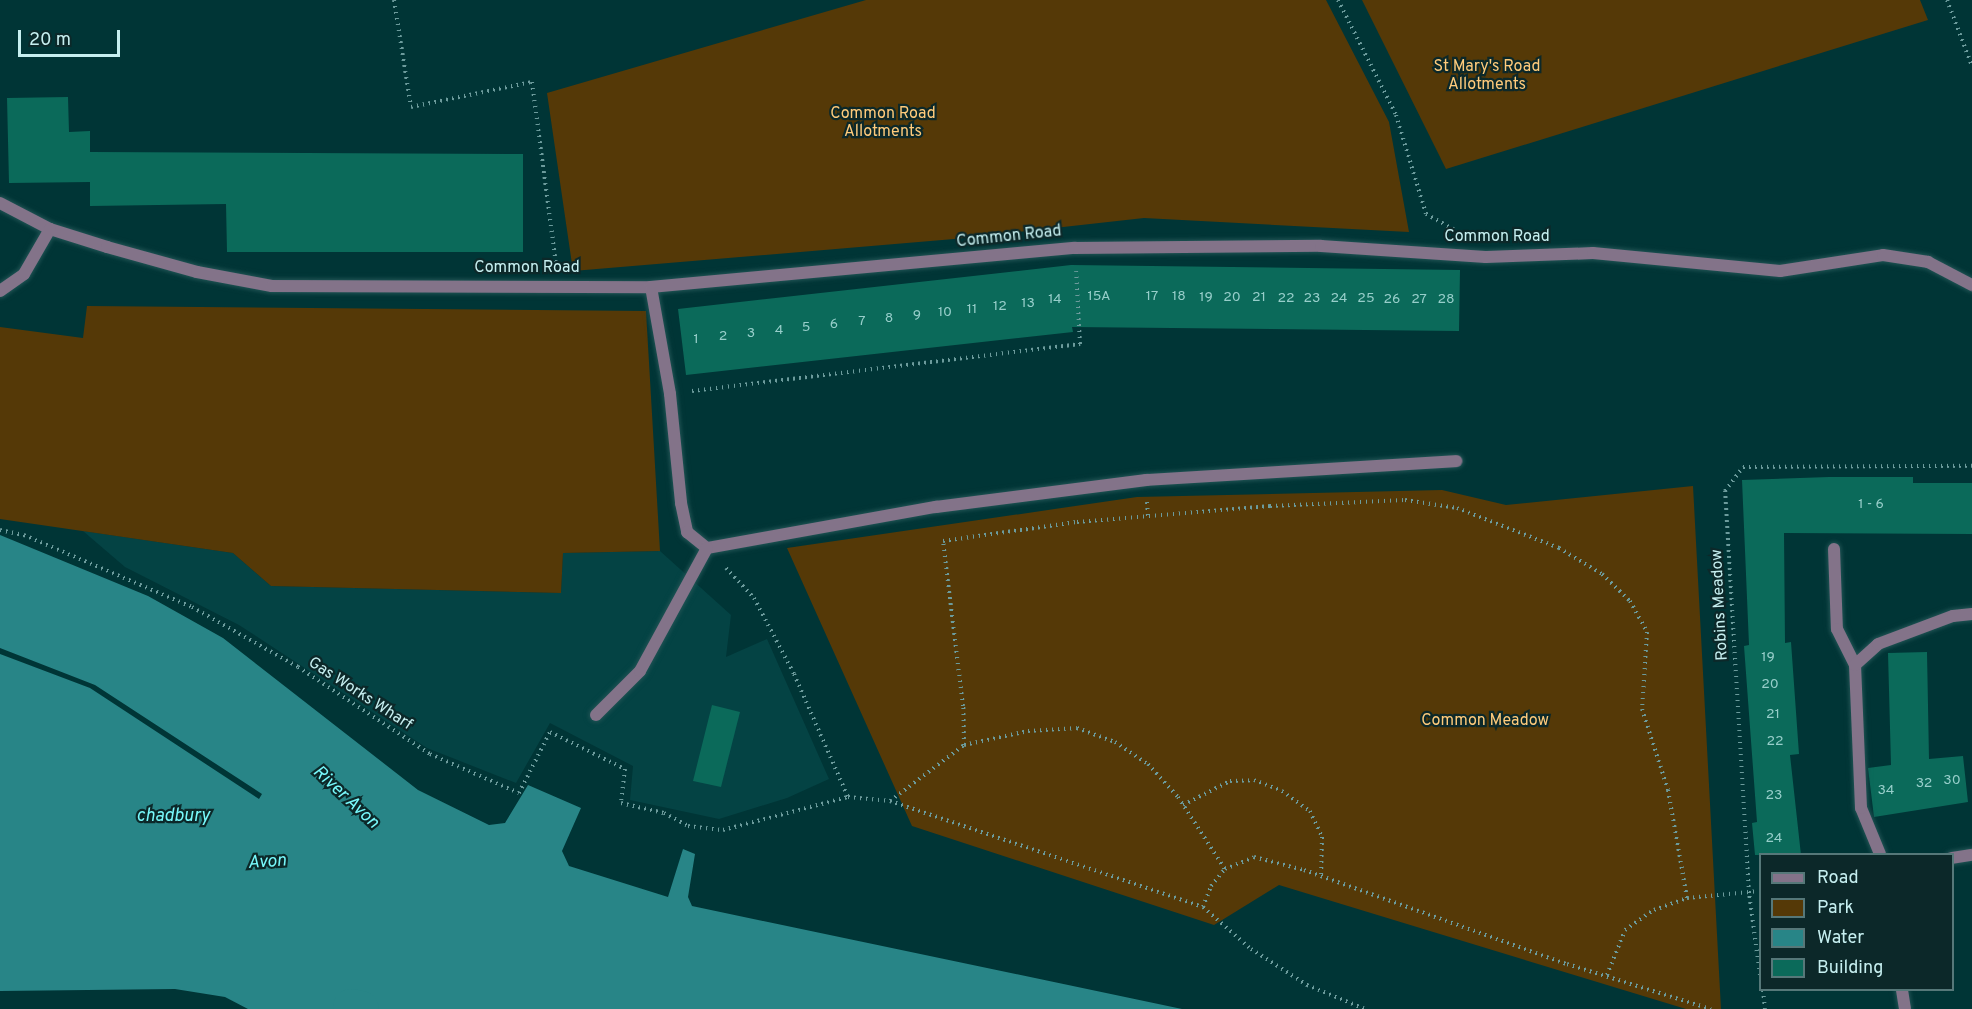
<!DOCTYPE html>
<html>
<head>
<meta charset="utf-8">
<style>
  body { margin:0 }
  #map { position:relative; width:1972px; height:1009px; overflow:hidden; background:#003536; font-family:Overpass,sans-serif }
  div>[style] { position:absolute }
  .built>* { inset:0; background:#044344 }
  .green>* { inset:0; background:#553907 }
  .water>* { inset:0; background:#288587 }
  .pier>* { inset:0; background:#003536 }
  .canal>* { height:36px; margin:-18px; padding:0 18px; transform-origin:18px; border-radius:18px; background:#288587 }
  .building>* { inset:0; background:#0b6a5a }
  .path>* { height:4px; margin-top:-2px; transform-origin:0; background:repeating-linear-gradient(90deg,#6c9b9c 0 1.5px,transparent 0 6px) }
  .roads { filter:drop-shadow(0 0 2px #205354) drop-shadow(0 0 2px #205354) }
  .service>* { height:12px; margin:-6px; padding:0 6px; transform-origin:6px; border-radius:6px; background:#837389 }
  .minor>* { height:12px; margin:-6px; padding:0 6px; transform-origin:6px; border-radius:6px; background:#837389 }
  span { translate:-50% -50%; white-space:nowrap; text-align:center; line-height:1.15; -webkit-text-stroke:4.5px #0c2829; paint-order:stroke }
  .number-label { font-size:14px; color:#97ceca }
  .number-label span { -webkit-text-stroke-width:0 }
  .park-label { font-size:16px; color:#ffcb7b }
  .street-label { font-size:16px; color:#c6eff0 }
  .water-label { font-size:18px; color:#78f9fc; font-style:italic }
  .legend { position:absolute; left:1759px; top:853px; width:195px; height:138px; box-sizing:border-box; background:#0c2829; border:2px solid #567879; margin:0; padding:8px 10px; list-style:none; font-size:18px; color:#c6eff0 }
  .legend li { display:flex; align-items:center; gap:12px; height:30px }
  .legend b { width:30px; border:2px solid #567879 }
  .scale { position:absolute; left:18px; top:30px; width:102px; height:27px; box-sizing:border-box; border:3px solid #c6eff0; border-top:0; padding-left:8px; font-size:18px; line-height:21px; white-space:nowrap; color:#c6eff0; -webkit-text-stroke:4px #0c2829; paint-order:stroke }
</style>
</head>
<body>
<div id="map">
  <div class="built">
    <div style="clip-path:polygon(83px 531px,233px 553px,271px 586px,561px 593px,563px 553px,660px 551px,731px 615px,726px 657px,767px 639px,829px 779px,787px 798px,719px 819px,630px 800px,633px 766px,550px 723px,516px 783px,427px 748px,239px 625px,125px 567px)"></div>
  </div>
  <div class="green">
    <div style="clip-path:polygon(866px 0,1326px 0,1389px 122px,1409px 232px,1144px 218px,954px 239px,573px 271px,547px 93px)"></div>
    <div style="clip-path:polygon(1362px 0,1920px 0,1928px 20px,1446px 169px)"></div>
    <div style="clip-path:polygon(87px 306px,646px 311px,660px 551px,563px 553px,561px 593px,271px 586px,233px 553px,0 519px,0 327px,83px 338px)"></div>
    <div style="clip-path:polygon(1693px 486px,1721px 1009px,1686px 1009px,1279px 885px,1214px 925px,912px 826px,787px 548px,1137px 497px,1442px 490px,1506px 505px)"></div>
  </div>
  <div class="water">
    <div style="clip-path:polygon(0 535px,148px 596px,223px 638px,418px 790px,489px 825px,505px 823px,528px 785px,581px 808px,562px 851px,569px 866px,668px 897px,683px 849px,695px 854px,688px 897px,692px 906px,1182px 1009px,248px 1009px,225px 997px,175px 989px,0 991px)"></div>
  </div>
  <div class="pier">
    <div style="clip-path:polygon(0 648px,95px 685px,262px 794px,259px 799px,90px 688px,0 654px)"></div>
  </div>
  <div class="canal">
    <div style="left:351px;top:1007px;width:10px;rotate:11deg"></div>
  </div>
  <div class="building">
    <div style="clip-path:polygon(68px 97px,69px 132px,90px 131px,90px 152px,523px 154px,523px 252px,227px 252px,226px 204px,90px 206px,90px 182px,9px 183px,7px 98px)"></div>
    <div style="clip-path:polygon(1071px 265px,1460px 270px,1459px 331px,1072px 327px,1073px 332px,686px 375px,678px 309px)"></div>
    <div style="clip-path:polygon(1829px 477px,1913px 477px,1913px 483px,1972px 483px,1972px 534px,1784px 533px,1785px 643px,1791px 642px,1799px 754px,1790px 755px,1801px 855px,1755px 855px,1752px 823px,1757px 822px,1744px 646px,1749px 645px,1742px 480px)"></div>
    <div style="clip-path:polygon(1927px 652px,1929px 759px,1963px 756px,1968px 802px,1874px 817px,1868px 768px,1891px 765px,1888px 653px)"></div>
    <div style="clip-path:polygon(712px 705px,740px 712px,721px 787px,693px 781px)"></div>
  </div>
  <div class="path">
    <div style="left:394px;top:0;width:108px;rotate:81deg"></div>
    <div style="left:411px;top:107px;width:124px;rotate:-11.7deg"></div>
    <div style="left:532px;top:82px;width:184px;rotate:82.5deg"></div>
    <div style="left:1338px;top:0;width:129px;rotate:63.2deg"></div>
    <div style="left:1396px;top:115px;width:103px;rotate:73.1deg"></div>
    <div style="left:1426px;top:214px;width:35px;rotate:29deg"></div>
    <div style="left:1947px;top:0;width:71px;rotate:69.3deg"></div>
    <div style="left:692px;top:391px;width:391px;rotate:-6.9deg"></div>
    <div style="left:1080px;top:344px;width:73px;rotate:-93.1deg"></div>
    <div style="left:1147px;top:502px;width:14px;rotate:86deg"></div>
    <div style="left:0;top:530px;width:25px;rotate:12deg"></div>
    <div style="left:24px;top:535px;width:183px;rotate:23.2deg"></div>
    <div style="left:192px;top:607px;width:122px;rotate:29.5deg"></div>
    <div style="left:298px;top:667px;width:158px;rotate:33.4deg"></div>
    <div style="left:430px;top:754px;width:97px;rotate:23.7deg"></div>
    <div style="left:519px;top:793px;width:68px;rotate:-63.1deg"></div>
    <div style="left:550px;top:732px;width:84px;rotate:26.3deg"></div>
    <div style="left:625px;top:769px;width:34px;rotate:97deg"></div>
    <div style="left:621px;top:803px;width:44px;rotate:13.1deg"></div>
    <div style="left:664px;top:813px;width:27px;rotate:28deg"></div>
    <div style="left:688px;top:826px;width:35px;rotate:7deg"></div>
    <div style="left:723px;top:830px;width:129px;rotate:-14.8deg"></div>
    <div style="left:848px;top:797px;width:42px;rotate:5.4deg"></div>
    <div style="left:890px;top:801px;width:330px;rotate:18.7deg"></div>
    <div style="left:1203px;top:907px;width:64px;rotate:41.2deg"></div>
    <div style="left:1251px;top:949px;width:67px;rotate:32.7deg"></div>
    <div style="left:1307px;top:985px;width:63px;rotate:22.5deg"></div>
    <div style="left:726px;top:568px;width:41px;rotate:47deg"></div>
    <div style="left:754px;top:598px;width:86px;rotate:62.2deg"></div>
    <div style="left:794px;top:674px;width:134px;rotate:66.3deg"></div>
    <div style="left:964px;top:745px;width:66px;rotate:-12.3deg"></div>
    <div style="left:1028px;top:731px;width:49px;rotate:-3.5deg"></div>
    <div style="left:1077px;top:728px;width:40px;rotate:20.2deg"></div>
    <div style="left:1115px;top:742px;width:40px;rotate:34deg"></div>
    <div style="left:1148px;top:764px;width:45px;rotate:47.7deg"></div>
    <div style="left:1178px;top:797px;width:86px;rotate:56.9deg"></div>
    <div style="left:890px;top:801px;width:93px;rotate:-37.1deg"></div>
    <div style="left:964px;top:745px;width:39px;rotate:-91deg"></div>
    <div style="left:963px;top:706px;width:166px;rotate:-96.9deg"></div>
    <div style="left:943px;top:541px;width:135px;rotate:-8.1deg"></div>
    <div style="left:1077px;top:522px;width:194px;rotate:-4.7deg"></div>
    <div style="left:1270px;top:506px;width:135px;rotate:-2.5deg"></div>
    <div style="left:1405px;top:500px;width:53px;rotate:8.7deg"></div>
    <div style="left:1457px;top:508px;width:110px;rotate:21.4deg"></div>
    <div style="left:1559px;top:548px;width:50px;rotate:31.2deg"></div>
    <div style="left:1602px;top:574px;width:39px;rotate:44deg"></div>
    <div style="left:1630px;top:601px;width:35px;rotate:61deg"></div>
    <div style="left:1647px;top:632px;width:77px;rotate:93.7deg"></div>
    <div style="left:1642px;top:709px;width:85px;rotate:72.2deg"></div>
    <div style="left:1668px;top:790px;width:110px;rotate:80deg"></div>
    <div style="left:1183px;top:805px;width:53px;rotate:-27.1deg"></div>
    <div style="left:1230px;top:781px;width:24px;rotate:-2deg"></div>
    <div style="left:1254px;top:780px;width:30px;rotate:21deg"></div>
    <div style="left:1282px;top:791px;width:34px;rotate:36deg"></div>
    <div style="left:1310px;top:811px;width:29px;rotate:65deg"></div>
    <div style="left:1322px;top:837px;width:40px;rotate:91.4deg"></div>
    <div style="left:1203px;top:907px;width:22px;rotate:-69deg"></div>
    <div style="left:1211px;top:886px;width:22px;rotate:-51deg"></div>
    <div style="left:1225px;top:869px;width:31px;rotate:-22deg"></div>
    <div style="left:1254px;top:857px;width:52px;rotate:14.6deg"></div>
    <div style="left:1304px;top:870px;width:279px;rotate:19.7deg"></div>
    <div style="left:1567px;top:964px;width:151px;rotate:17.4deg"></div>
    <div style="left:1607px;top:975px;width:48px;rotate:-68.2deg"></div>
    <div style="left:1625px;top:930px;width:35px;rotate:-35deg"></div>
    <div style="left:1654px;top:910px;width:35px;rotate:-20deg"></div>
    <div style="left:1687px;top:898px;width:73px;rotate:-5.5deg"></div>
    <div style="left:1760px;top:975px;width:83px;rotate:-97.6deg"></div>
    <div style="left:1749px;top:893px;width:403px;rotate:-93.4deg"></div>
    <div style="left:1725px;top:491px;width:30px;rotate:-53deg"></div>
    <div style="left:1743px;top:467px;width:229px;rotate:-0.3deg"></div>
    <div style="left:1763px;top:990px;width:19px;rotate:84deg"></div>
  </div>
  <div class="roads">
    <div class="service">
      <div style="left:651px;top:287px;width:109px;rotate:79.9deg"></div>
      <div style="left:670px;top:394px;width:110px;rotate:84.2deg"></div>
      <div style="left:681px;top:503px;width:30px;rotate:78deg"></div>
      <div style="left:687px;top:532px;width:26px;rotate:39deg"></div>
      <div style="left:707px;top:548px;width:233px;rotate:-10.2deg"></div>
      <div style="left:936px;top:507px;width:212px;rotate:-7.3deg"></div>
      <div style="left:1146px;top:480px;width:311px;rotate:-3.5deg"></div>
      <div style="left:1834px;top:549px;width:80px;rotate:87.9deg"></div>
      <div style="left:1837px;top:629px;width:40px;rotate:63.4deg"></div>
      <div style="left:596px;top:715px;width:62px;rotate:-45deg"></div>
      <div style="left:640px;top:671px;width:140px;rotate:-61.4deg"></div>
      <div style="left:1880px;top:854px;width:50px;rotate:-112.4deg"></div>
      <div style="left:1861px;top:808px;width:143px;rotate:-92.4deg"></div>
      <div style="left:1855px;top:665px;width:31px;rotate:-42deg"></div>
      <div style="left:1878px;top:644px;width:80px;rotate:-20.5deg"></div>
      <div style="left:1953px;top:616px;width:19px;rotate:-6deg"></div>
      <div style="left:1902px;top:990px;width:19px;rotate:81deg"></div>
    </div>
    <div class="minor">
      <div style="left:0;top:203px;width:56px;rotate:27.5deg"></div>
      <div style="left:50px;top:229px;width:60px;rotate:17.5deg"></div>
      <div style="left:107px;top:247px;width:93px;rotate:15.5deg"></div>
      <div style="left:197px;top:272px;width:76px;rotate:10.6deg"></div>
      <div style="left:272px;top:286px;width:379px;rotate:0.2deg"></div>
      <div style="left:651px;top:287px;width:425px;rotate:-5.3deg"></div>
      <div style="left:1074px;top:248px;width:247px;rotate:-0.5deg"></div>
      <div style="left:1321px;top:246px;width:165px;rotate:3.8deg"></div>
      <div style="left:1486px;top:257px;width:107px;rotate:-2.1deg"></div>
      <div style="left:1593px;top:253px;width:188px;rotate:5.5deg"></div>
      <div style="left:1780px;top:271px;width:104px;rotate:-8.8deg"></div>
      <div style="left:1883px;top:255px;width:46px;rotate:8.8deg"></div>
      <div style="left:1928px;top:262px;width:50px;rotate:27.6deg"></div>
      <div style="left:0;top:291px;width:29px;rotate:-35deg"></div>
      <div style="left:24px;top:274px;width:52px;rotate:-60deg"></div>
      <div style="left:1952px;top:858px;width:20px;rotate:-9deg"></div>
    </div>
  </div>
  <div class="number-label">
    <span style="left:1099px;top:297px">15A</span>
    <span style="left:1152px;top:297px">17</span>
    <span style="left:1179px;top:297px">18</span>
    <span style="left:1206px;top:298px">19</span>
    <span style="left:1232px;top:298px">20</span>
    <span style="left:1259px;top:298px">21</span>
    <span style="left:1286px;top:299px">22</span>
    <span style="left:1312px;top:299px">23</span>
    <span style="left:1339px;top:299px">24</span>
    <span style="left:1366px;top:299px">25</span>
    <span style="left:1055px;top:300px">14</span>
    <span style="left:1392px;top:300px">26</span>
    <span style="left:1419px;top:300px">27</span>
    <span style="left:1446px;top:300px">28</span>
    <span style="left:1028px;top:304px">13</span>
    <span style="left:1000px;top:307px">12</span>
    <span style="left:972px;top:310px">11</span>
    <span style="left:945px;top:313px">10</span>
    <span style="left:917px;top:316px">9</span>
    <span style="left:889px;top:319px">8</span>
    <span style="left:862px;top:322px">7</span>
    <span style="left:834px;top:325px">6</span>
    <span style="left:806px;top:328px">5</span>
    <span style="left:779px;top:331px">4</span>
    <span style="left:751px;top:334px">3</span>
    <span style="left:723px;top:337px">2</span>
    <span style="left:696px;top:340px">1</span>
    <span style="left:1871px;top:505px">1 - 6</span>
    <span style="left:1768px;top:658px">19</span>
    <span style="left:1770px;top:685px">20</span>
    <span style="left:1773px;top:715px">21</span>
    <span style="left:1775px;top:742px">22</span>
    <span style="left:1952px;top:781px">30</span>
    <span style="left:1924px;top:784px">32</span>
    <span style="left:1886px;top:791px">34</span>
    <span style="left:1774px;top:796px">23</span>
    <span style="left:1774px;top:839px">24</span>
  </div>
  <div class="park-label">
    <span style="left:1487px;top:76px">St Mary's Road<br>Allotments</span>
    <span style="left:883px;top:123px">Common Road<br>Allotments</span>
    <span style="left:1485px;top:721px">Common Meadow</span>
  </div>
  <div class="street-label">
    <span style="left:1009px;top:237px;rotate:-6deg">Common Road</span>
    <span style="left:1497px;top:237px">Common Road</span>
    <span style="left:527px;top:268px">Common Road</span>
    <span style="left:1720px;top:605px;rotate:-93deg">Robins Meadow</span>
    <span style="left:360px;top:694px;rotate:33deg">Gas Works Wharf</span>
  </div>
  <div class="water-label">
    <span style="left:345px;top:798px;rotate:43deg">River Avon</span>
    <span style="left:173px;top:817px">chadbury</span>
    <span style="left:267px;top:863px;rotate:-4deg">Avon</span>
  </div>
  <ul class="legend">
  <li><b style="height:8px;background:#837389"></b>Road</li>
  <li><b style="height:16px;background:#553907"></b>Park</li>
  <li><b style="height:16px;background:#288587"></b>Water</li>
  <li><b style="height:16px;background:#0b6a5a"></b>Building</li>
  </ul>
  <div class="scale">20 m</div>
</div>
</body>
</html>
